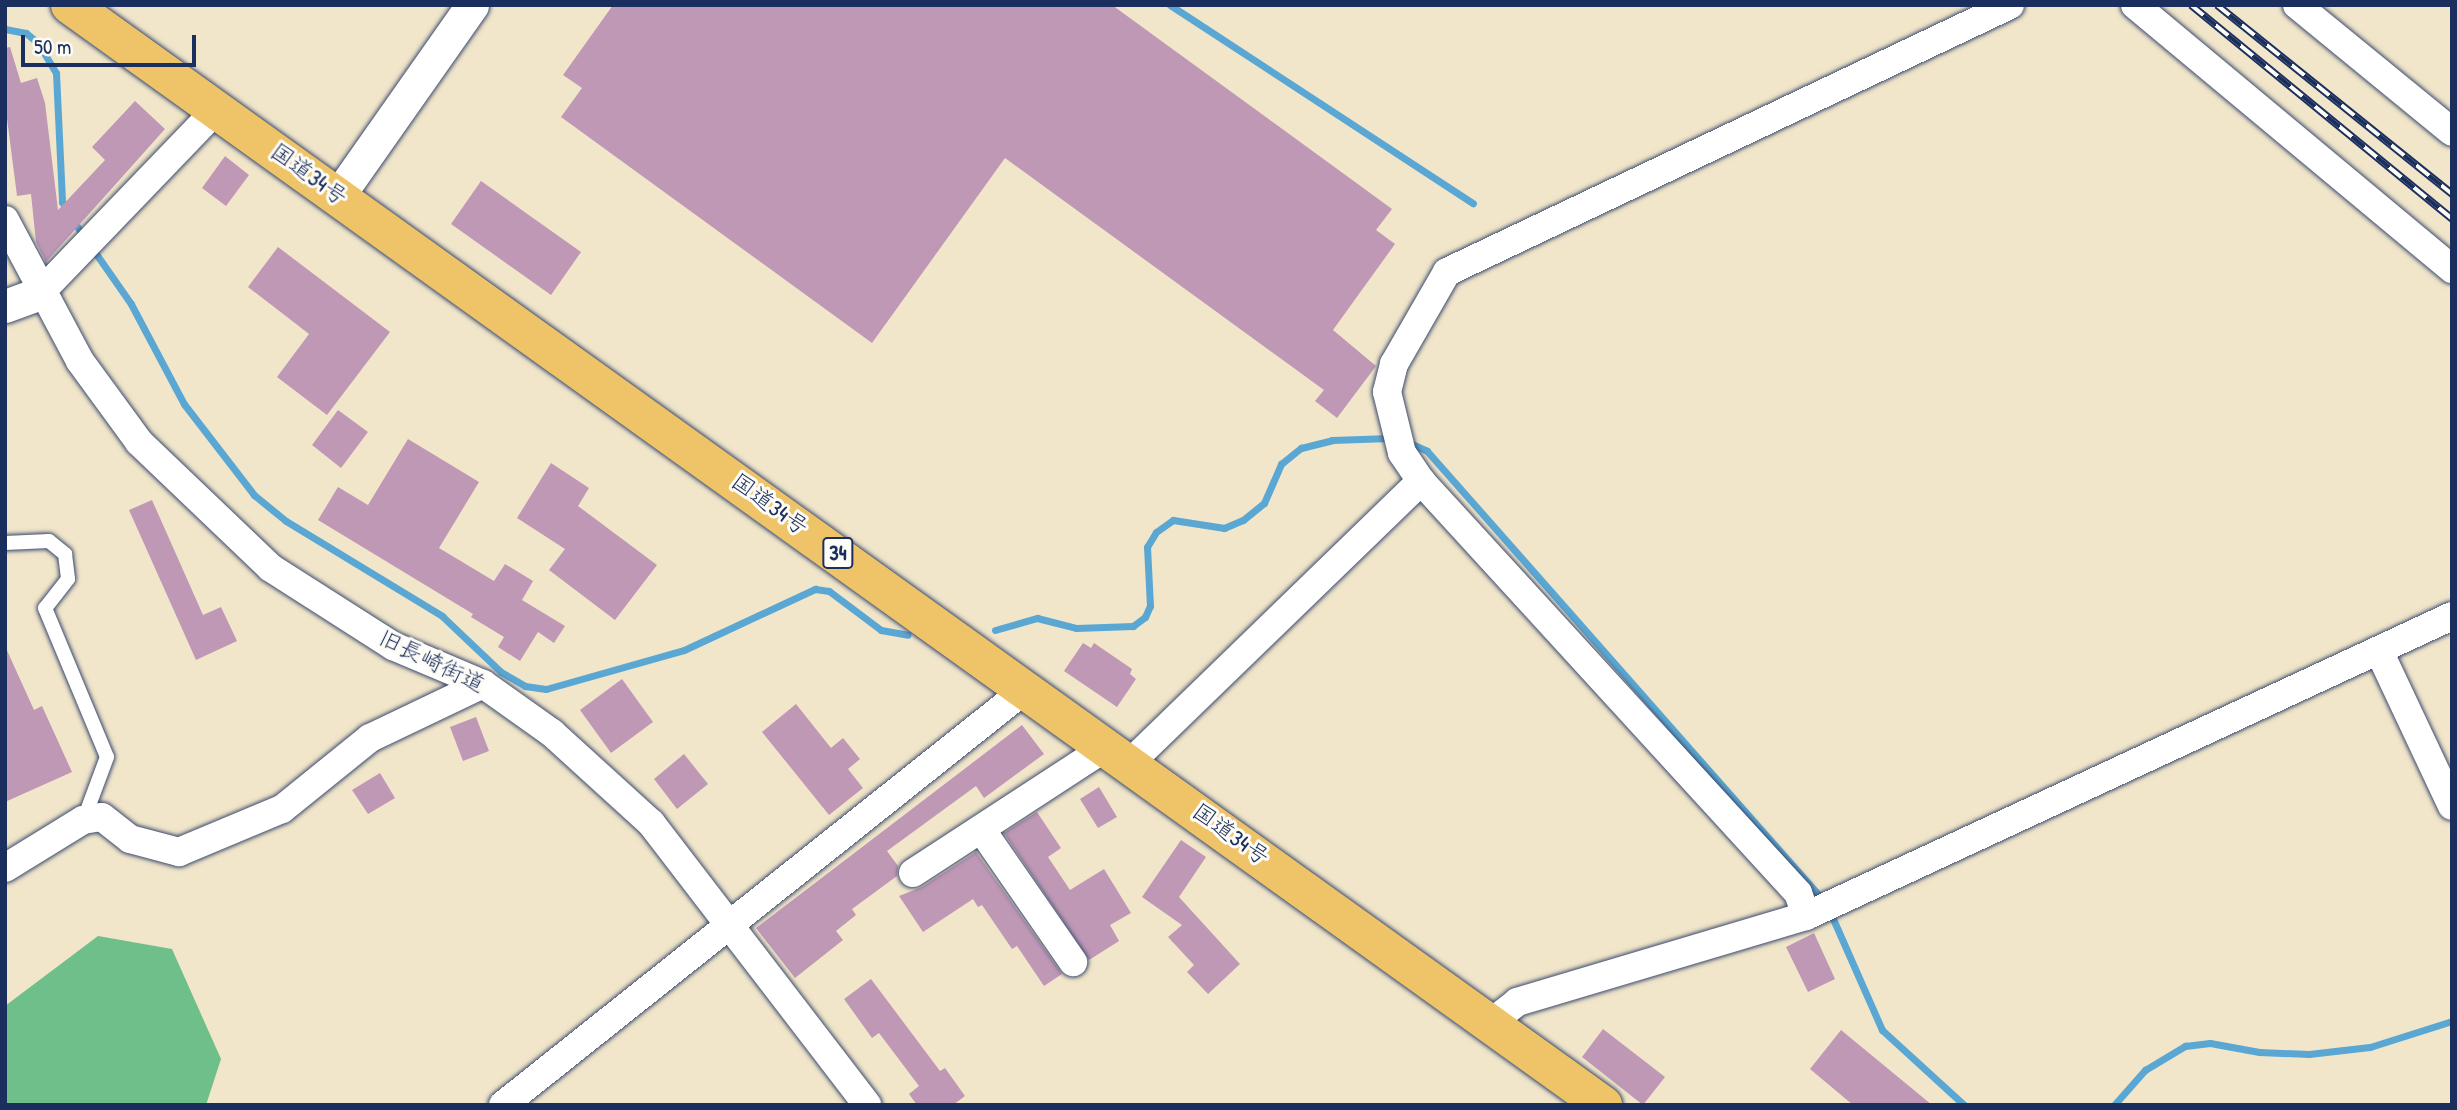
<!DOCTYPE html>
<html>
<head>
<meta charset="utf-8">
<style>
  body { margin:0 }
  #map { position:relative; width:2457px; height:1110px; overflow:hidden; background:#f1e6ca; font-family:"Patrick Hand","Klee One",sans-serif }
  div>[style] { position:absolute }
  .forest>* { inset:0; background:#6fbf8a }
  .stream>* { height:7px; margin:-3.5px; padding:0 3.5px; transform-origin:3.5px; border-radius:3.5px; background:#5ba7d3 }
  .building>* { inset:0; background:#bf98b6 }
  .roads { filter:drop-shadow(0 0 2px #3b4a6e) drop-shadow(0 0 2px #3b4a6e) }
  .service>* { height:14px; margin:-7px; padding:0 7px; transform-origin:7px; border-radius:7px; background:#fff }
  .minor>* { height:28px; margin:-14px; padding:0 14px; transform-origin:14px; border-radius:14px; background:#fff }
  .tertiary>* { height:33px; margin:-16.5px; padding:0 16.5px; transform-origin:16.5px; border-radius:16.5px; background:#fff }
  .trunk>* { height:38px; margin:-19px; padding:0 19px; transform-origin:19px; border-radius:19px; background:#efc469 }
  .rail>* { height:8px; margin-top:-4px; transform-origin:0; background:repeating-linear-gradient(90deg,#fdfcf7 0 16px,#1b2f5e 0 32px); box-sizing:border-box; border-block:2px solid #1b2f5e }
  span { translate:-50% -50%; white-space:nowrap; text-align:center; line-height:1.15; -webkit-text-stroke:6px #fdfcf7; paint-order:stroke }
  .shield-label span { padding:2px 5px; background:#fdfcf7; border:2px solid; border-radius:5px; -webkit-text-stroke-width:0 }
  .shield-label { font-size:21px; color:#1b2f5e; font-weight:700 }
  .street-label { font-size:23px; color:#1b2f5e }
  .frame { position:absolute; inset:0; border:7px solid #1b2f5e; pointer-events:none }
  .scale { position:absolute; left:21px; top:35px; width:175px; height:32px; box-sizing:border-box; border:4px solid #1b2f5e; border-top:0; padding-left:9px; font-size:21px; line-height:24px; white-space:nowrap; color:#1b2f5e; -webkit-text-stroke:5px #fdfcf7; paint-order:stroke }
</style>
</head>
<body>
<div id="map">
  <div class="forest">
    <div style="clip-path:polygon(98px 936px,172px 949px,221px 1059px,206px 1105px,5px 1105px,5px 1006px)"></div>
  </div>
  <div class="stream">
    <div style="left:1170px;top:5px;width:362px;rotate:33.2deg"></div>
    <div style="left:5px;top:29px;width:21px;rotate:11deg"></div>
    <div style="left:26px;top:33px;width:16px;rotate:40deg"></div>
    <div style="left:38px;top:43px;width:35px;rotate:59deg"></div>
    <div style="left:56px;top:73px;width:129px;rotate:87.3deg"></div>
    <div style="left:62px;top:202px;width:44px;rotate:58.1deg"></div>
    <div style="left:92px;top:248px;width:68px;rotate:55.1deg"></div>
    <div style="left:131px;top:304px;width:113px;rotate:62.1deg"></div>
    <div style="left:184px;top:404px;width:115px;rotate:52.4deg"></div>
    <div style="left:254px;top:495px;width:41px;rotate:39.1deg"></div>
    <div style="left:286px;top:521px;width:183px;rotate:31.3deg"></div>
    <div style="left:442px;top:616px;width:81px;rotate:43.5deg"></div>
    <div style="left:501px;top:672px;width:28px;rotate:30deg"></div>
    <div style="left:525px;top:686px;width:21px;rotate:8deg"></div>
    <div style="left:546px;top:689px;width:143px;rotate:-15.8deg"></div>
    <div style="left:684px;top:650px;width:145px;rotate:-25deg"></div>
    <div style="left:815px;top:589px;width:14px;rotate:8deg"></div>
    <div style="left:829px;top:591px;width:65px;rotate:36.9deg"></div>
    <div style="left:881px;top:630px;width:27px;rotate:10deg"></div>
    <div style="left:1405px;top:441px;width:24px;rotate:24deg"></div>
    <div style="left:1427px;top:451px;width:600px;rotate:48.58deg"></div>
    <div style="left:995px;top:630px;width:44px;rotate:-15.9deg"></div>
    <div style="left:1037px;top:618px;width:40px;rotate:14.4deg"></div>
    <div style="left:1076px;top:628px;width:57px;rotate:-2deg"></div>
    <div style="left:1133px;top:626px;width:15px;rotate:-37deg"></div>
    <div style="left:1145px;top:617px;width:12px;rotate:-66deg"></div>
    <div style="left:1150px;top:606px;width:59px;rotate:-92.9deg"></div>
    <div style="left:1147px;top:547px;width:17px;rotate:-59deg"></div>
    <div style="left:1156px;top:532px;width:21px;rotate:-35deg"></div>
    <div style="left:1173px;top:520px;width:52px;rotate:8.9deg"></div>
    <div style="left:1224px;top:528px;width:21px;rotate:-23deg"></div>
    <div style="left:1243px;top:520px;width:27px;rotate:-39deg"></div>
    <div style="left:1264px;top:503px;width:43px;rotate:-66.4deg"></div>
    <div style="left:1281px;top:464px;width:26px;rotate:-39deg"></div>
    <div style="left:1301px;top:448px;width:32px;rotate:-14deg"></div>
    <div style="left:1332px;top:440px;width:58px;rotate:-2deg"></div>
    <div style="left:1830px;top:912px;width:129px;rotate:66.2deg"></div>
    <div style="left:1882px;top:1030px;width:111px;rotate:42.4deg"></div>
    <div style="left:2114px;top:1105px;width:47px;rotate:-48.5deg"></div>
    <div style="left:2145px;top:1070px;width:47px;rotate:-31deg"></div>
    <div style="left:2185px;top:1046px;width:25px;rotate:-7deg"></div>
    <div style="left:2210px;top:1043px;width:50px;rotate:10.4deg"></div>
    <div style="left:2259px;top:1052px;width:50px;rotate:2.3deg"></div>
    <div style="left:2309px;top:1054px;width:61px;rotate:-6.5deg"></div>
    <div style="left:2370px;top:1047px;width:86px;rotate:-17.6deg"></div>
  </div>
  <div class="building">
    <div style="clip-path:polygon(613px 5px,1112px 5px,1392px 209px,1376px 230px,1395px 244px,1333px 330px,1376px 366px,1337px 418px,1315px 401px,1324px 390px,1005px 158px,872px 343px,561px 117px,582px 88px,563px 75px)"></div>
    <div style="clip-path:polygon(10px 47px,21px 83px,37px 78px,45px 103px,58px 210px,105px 160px,92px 147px,135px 101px,165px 129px,46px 262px,36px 242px,31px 194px,17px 196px,5px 103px,5px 48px)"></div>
    <div style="clip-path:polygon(225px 156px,249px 175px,226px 206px,202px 188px)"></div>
    <div style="clip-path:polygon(481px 181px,581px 252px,551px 295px,451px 224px)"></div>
    <div style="clip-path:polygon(278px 247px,390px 332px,327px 415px,277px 377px,309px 334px,248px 287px)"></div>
    <div style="clip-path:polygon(338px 410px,368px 432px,341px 468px,312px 445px)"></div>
    <div style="clip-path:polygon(408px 439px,479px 482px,439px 548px,494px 581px,505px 564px,533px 581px,522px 600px,565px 626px,554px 643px,538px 632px,520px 661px,498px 647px,504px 637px,471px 617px,473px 614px,318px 520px,338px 487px,368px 505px)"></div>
    <div style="clip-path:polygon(551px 463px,589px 488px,578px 506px,657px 565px,615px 620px,549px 570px,565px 549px,517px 518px)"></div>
    <div style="clip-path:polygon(152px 500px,203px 615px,221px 607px,237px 641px,196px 660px,129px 510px)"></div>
    <div style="clip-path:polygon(1083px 643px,1091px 648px,1094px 643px,1132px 669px,1130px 674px,1136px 679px,1117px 707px,1064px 671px)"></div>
    <div style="clip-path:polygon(5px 646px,34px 710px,42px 706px,72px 772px,5px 802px)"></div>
    <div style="clip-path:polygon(622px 679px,653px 722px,611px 753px,580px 710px)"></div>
    <div style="clip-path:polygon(796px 704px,831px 748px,843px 738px,860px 759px,848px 769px,863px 788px,829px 815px,762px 732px)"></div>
    <div style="clip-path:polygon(476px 717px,489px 751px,463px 761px,450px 727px)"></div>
    <div style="clip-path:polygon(1022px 725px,1044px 754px,984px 798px,976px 786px,887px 851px,898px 866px,897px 876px,852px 909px,856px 915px,836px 931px,843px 940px,795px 978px,756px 928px)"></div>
    <div style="clip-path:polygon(684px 754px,708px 784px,677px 809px,654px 779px)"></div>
    <div style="clip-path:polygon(380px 773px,395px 798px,368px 814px,352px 790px)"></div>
    <div style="clip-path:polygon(1099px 787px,1117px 817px,1098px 828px,1080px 799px)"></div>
    <div style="clip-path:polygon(1037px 812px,1061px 848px,1048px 857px,1070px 890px,1104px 869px,1131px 913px,1110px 925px,1119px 941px,1089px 960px,1004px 833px)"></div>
    <div style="clip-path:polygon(1181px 840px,1206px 857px,1179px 897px,1240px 964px,1208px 994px,1187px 972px,1194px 965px,1168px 937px,1182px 925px,1142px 897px)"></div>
    <div style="clip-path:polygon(976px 852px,1062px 974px,1044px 986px,1017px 946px,1012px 949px,982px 905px,978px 907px,973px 899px,923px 932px,899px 896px,922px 887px)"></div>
    <div style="clip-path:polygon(1814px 933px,1835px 979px,1808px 992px,1786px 947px)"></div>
    <div style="clip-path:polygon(871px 979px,940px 1071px,945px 1068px,965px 1096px,953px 1105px,917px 1105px,909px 1094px,919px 1086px,879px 1033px,872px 1038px,844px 999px)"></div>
    <div style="clip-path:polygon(1603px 1029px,1665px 1077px,1643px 1105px,1582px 1057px)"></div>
    <div style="clip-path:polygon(1841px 1030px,1932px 1105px,1853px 1105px,1810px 1069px)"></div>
  </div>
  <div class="roads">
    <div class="service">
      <div style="left:5px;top:543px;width:44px;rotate:-2.6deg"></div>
      <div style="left:49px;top:541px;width:21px;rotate:39deg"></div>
      <div style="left:65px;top:554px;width:25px;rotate:83deg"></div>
      <div style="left:68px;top:579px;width:37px;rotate:128deg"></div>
      <div style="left:45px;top:608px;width:161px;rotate:67.4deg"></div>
      <div style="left:107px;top:757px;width:66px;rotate:110.4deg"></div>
    </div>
    <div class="minor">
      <div style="left:2135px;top:5px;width:413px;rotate:39.8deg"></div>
      <div style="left:2297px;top:5px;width:200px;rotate:39.3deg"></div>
      <div style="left:5px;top:220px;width:160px;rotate:62deg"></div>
      <div style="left:80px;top:361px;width:100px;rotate:53.9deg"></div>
      <div style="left:139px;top:442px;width:182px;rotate:43.7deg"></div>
      <div style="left:271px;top:568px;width:145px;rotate:32.6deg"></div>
      <div style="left:393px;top:646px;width:98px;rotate:22.9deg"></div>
      <div style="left:483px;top:684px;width:85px;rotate:35.4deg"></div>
      <div style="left:552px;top:733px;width:134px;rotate:42.3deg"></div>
      <div style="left:651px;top:823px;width:355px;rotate:52.5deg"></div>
      <div style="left:40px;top:293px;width:257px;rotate:-46.1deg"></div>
      <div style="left:2379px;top:651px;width:171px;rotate:64.8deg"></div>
      <div style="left:1131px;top:762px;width:404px;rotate:-44.1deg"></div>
      <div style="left:981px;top:829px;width:162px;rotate:55.3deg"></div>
      <div style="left:5px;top:868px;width:92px;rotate:-31.6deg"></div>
      <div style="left:83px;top:820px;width:19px;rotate:-9deg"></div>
      <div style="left:102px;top:817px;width:36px;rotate:38deg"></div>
      <div style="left:130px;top:839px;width:51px;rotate:14.9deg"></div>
      <div style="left:179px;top:852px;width:112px;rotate:-22.7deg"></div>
      <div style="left:282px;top:809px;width:113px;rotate:-38.9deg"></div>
      <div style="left:370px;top:738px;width:125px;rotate:-25.5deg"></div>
      <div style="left:913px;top:873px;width:233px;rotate:-33.1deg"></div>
      <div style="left:1806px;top:916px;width:24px;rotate:-109deg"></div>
      <div style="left:1798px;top:893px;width:558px;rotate:-132.46deg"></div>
      <div style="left:1421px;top:481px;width:34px;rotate:-124deg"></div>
      <div style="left:1402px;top:453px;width:63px;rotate:-103.8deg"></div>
      <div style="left:1387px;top:392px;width:29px;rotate:-76deg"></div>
      <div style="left:1394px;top:364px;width:106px;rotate:-60.1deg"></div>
      <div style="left:1447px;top:272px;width:623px;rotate:-25.37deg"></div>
      <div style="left:1493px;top:1021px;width:31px;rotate:-38deg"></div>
      <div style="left:1517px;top:1002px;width:302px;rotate:-16.6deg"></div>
      <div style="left:1806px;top:916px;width:712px;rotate:-24.91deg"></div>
      <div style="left:503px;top:1105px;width:670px;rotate:-38.51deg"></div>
    </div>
    <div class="tertiary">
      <div style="left:338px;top:196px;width:233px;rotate:-54.9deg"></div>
      <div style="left:5px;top:306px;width:37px;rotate:-20deg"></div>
    </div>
    <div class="trunk">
      <div style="left:70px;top:5px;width:1887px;rotate:35.66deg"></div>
    </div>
  </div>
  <div class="rail">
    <div style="left:2191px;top:5px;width:338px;rotate:39.3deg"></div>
    <div style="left:2217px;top:5px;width:302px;rotate:38.8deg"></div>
  </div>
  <div class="shield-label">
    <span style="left:838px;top:553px">34</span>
  </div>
  <div class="street-label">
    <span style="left:309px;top:174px;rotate:36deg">国道34号</span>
    <span style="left:770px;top:504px;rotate:36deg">国道34号</span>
    <span style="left:432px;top:661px;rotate:26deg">旧長崎街道</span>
    <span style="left:1231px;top:834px;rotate:36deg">国道34号</span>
  </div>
  <div class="frame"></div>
  <div class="scale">50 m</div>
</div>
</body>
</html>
